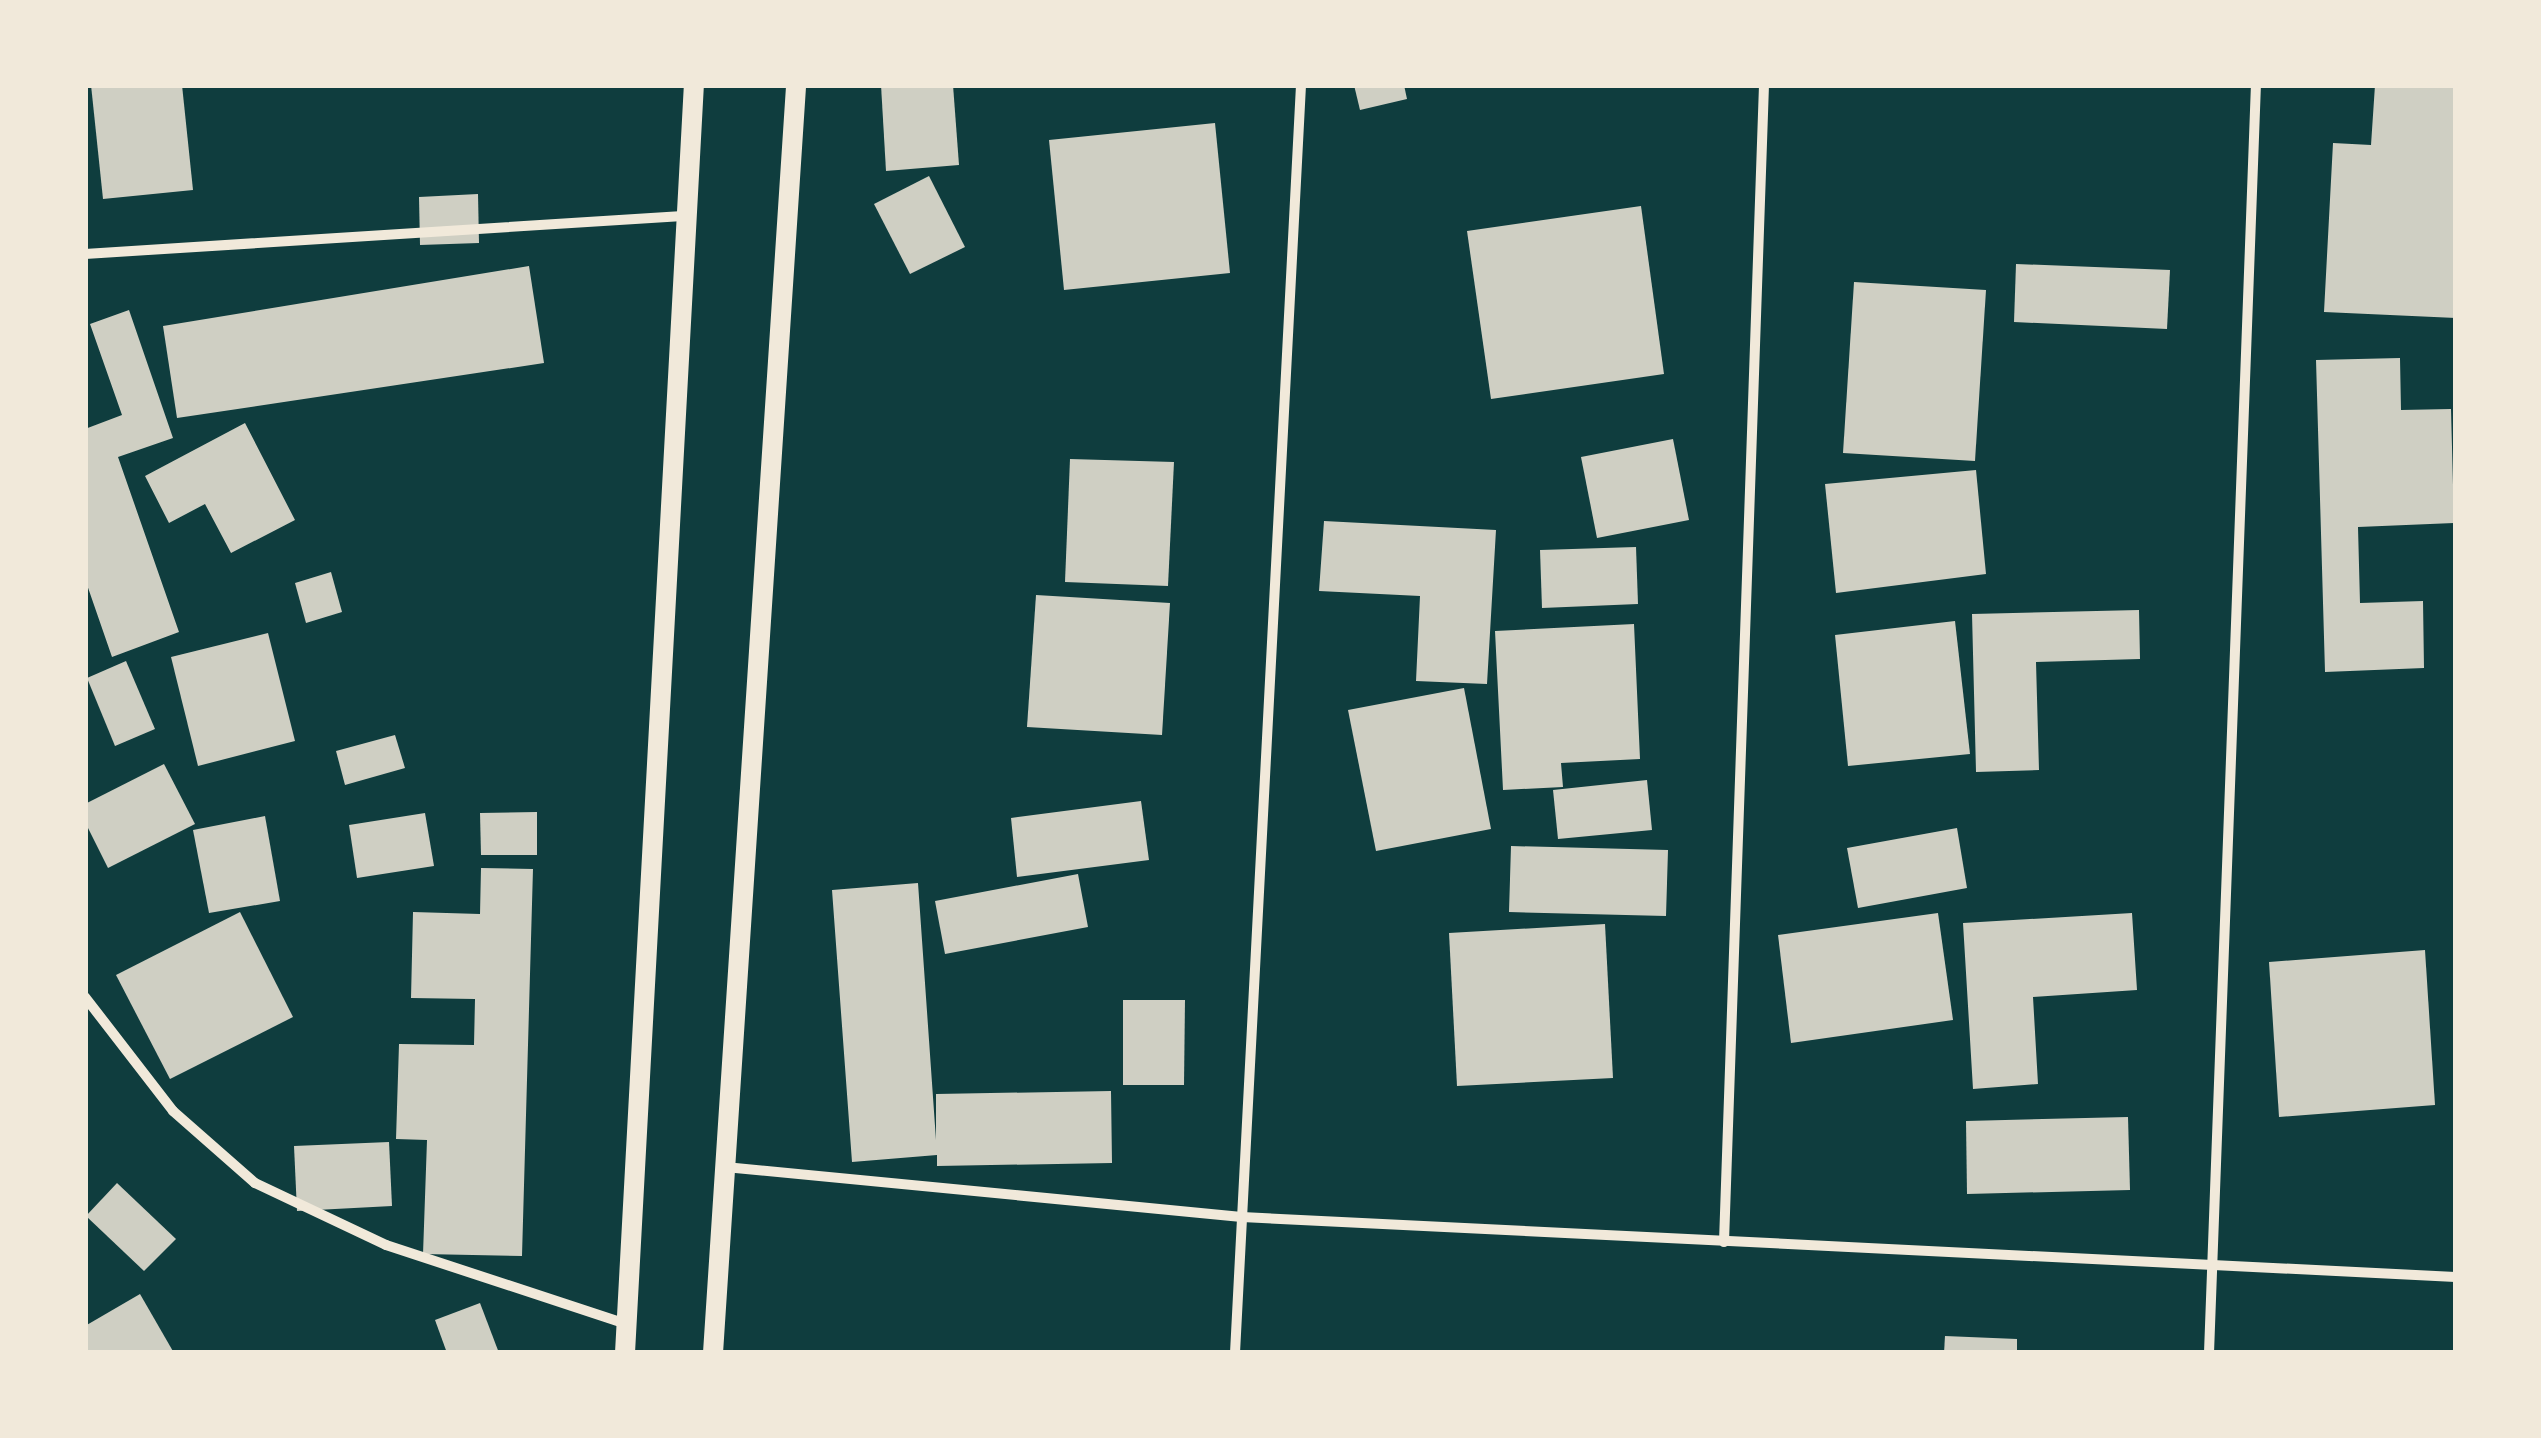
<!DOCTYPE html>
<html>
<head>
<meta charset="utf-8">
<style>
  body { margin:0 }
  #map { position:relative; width:2541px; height:1438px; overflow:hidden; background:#0f3d3e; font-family:Mulish,sans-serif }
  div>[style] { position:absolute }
  .building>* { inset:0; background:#cfcfc3 }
  .minor>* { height:10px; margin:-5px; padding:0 5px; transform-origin:5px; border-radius:5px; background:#f1e9da }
  .secondary>* { height:20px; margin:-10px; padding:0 10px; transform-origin:10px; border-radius:10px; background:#f1e9da }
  span { translate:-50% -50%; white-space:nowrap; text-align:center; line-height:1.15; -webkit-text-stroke:8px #f1e9da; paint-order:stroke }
  .frame { position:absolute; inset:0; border:88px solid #f1e9da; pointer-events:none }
</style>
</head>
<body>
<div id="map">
  <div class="building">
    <div style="clip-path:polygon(91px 85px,182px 85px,193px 190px,103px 199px)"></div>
    <div style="clip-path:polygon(881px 85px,953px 85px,959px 165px,886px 171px)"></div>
    <div style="clip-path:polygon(1354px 85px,1404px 85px,1407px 99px,1360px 110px)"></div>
    <div style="clip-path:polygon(2375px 85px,2456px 85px,2456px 318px,2324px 312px,2333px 143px,2371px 145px)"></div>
    <div style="clip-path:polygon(1215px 123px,1230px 273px,1064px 290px,1049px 140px)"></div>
    <div style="clip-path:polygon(929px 176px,965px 247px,910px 274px,874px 204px)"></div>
    <div style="clip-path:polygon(478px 194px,479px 243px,420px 245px,419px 197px)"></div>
    <div style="clip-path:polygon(1641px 206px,1664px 374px,1491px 399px,1467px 231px)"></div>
    <div style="clip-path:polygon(2016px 264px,2170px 270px,2167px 329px,2014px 322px)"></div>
    <div style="clip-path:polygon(529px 266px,544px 363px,177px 418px,163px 326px)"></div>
    <div style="clip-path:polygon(1854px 282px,1986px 290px,1975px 461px,1843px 453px)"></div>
    <div style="clip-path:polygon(129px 310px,173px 438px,118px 457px,179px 632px,112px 657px,85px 579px,85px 429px,122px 415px,90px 324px)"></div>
    <div style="clip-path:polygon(2400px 358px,2401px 410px,2451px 409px,2454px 523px,2358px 527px,2360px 603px,2423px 601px,2424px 668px,2325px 672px,2316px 360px)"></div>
    <div style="clip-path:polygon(245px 423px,295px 520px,231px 553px,205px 504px,169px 523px,145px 476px)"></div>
    <div style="clip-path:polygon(1673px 439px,1689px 520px,1597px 538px,1581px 457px)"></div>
    <div style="clip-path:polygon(1070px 459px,1174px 462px,1168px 586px,1065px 582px)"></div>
    <div style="clip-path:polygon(1976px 470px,1986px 574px,1836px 593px,1825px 484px)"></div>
    <div style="clip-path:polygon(1324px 521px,1496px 530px,1487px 684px,1416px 681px,1420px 596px,1319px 591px)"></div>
    <div style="clip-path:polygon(1636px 547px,1638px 604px,1542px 608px,1540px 550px)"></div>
    <div style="clip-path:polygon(331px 572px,342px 612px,306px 623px,295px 583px)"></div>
    <div style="clip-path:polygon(1036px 595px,1170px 603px,1162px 735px,1027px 727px)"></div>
    <div style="clip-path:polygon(2139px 610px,2140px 659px,2036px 662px,2039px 770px,1976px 772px,1972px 614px)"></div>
    <div style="clip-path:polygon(1955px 621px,1970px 754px,1848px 766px,1835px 635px)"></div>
    <div style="clip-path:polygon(1634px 624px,1640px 759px,1561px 763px,1563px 787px,1503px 790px,1495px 631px)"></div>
    <div style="clip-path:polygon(268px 633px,295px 741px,198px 766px,171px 657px)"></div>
    <div style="clip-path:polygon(126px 661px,155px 729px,115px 746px,87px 678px)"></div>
    <div style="clip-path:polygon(1464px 688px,1491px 829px,1376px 851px,1348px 710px)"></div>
    <div style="clip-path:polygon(395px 735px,405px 768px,345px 785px,336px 751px)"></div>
    <div style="clip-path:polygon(164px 764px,195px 824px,108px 868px,85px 822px,85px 804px)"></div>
    <div style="clip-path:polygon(1647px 780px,1652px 830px,1558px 839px,1553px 790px)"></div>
    <div style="clip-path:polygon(1141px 801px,1149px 860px,1017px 877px,1011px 818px)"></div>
    <div style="clip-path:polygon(537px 812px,537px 855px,481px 855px,480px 813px)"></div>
    <div style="clip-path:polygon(425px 813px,434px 866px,357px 878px,349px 825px)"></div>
    <div style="clip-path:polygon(265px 816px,280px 901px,209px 913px,193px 830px)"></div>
    <div style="clip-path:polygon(1957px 828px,1967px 888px,1858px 908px,1847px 848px)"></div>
    <div style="clip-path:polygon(1511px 846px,1668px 850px,1666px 916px,1509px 912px)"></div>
    <div style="clip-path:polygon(481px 868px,533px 869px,522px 1256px,423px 1254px,427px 1140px,396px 1139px,399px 1044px,474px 1045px,475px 999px,411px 998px,413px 912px,480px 914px)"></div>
    <div style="clip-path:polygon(1078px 874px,1088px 927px,945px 954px,935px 901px)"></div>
    <div style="clip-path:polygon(918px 883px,936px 1140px,936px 1094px,1111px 1091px,1112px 1163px,937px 1166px,937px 1155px,852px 1162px,832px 890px)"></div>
    <div style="clip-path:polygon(240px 912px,293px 1017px,170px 1079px,116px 975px)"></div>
    <div style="clip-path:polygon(1938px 913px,1953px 1020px,1791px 1043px,1778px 935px)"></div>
    <div style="clip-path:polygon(2132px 913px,2137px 990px,2033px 997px,2038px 1084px,1973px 1089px,1963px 923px)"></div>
    <div style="clip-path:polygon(1605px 924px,1613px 1078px,1457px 1086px,1449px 933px)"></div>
    <div style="clip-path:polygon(2425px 950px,2435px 1105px,2279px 1117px,2269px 962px)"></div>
    <div style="clip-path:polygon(1123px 1000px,1185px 1000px,1184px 1085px,1123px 1085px)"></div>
    <div style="clip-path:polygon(2128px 1117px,2130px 1190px,1967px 1194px,1966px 1121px)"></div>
    <div style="clip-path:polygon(389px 1142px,392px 1206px,297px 1211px,294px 1146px)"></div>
    <div style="clip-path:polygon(117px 1183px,176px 1239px,144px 1271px,86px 1216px)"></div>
    <div style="clip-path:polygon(140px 1294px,174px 1353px,85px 1353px,85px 1326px)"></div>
    <div style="clip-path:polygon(480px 1303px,499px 1353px,447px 1353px,435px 1320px)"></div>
    <div style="clip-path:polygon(1945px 1336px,2017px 1339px,2017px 1353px,1944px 1353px)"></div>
  </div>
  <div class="minor">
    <div style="left:85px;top:254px;width:599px;rotate:-3.64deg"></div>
    <div style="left:85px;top:997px;width:144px;rotate:52.3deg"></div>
    <div style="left:173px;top:1111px;width:109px;rotate:41.3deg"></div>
    <div style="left:255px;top:1183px;width:145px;rotate:25.3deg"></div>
    <div style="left:386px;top:1245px;width:253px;rotate:18.2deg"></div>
    <div style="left:725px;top:1167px;width:519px;rotate:5.52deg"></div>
    <div style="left:1242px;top:1217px;width:1215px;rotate:2.83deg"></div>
    <div style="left:1724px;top:1242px;width:1158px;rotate:-88.02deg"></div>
    <div style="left:1235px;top:1353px;width:1270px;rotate:-87.02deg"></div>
    <div style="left:2209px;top:1353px;width:1269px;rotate:-87.88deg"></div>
  </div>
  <div class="secondary">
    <div style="left:625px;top:1353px;width:1270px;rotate:-86.89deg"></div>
    <div style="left:713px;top:1353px;width:1271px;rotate:-86.25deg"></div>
  </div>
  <div class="frame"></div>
</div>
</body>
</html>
